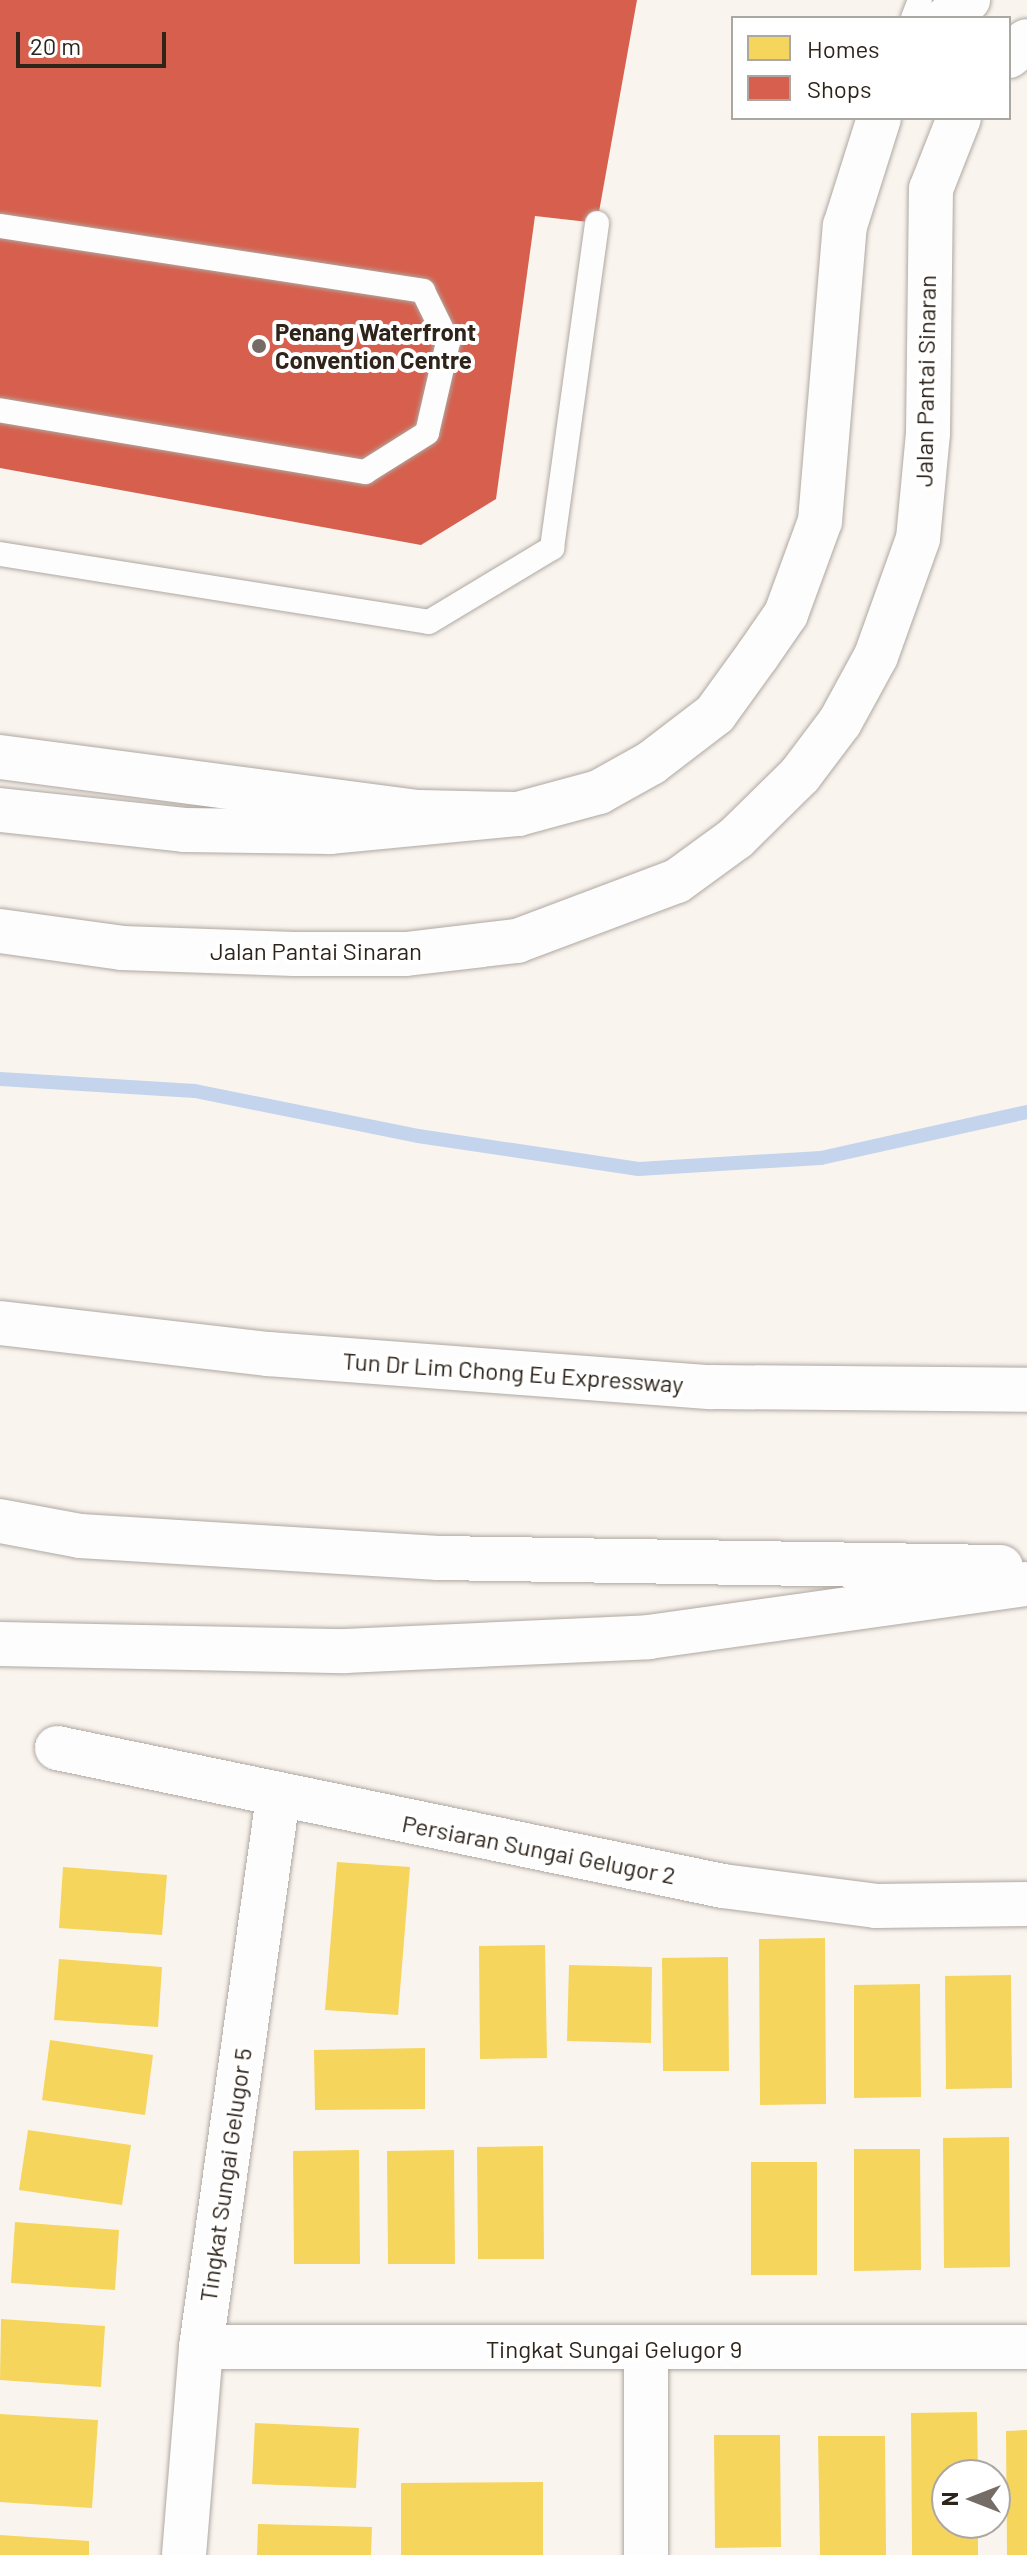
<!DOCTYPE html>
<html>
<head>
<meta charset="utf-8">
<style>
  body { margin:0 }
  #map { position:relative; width:1027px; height:2555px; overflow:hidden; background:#faf4ef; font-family:Barlow,sans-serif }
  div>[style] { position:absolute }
  .homes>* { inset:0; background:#f6d55c }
  .shops>* { inset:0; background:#d6604d }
  .stream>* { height:14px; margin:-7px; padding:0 7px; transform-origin:7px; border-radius:7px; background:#c4d4ed }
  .roads { filter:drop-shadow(0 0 2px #afa8a1) drop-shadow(0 0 2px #afa8a1) }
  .lane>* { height:24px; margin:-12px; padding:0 12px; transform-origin:12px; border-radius:12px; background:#fefdfd }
  .street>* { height:44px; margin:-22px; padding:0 22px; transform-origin:22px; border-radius:22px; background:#fefdfd }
  .highway>* { height:44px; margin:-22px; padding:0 22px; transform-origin:22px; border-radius:22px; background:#fefdfd }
  .dots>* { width:22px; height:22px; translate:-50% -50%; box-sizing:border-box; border:4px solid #fff; border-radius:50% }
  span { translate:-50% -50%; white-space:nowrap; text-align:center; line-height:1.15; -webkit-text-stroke:8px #fff; paint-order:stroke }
  .poi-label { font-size:24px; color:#2e241a; font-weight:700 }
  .left { translate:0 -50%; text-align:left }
  .street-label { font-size:24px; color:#2e241a }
  .legend { position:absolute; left:731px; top:16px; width:280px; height:104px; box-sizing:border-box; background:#fff; border:2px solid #aba7a3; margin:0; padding:10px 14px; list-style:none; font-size:24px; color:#2e241a }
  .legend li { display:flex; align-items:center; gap:16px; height:40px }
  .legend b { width:40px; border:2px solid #aba7a3 }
  .north { position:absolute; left:931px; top:2459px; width:80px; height:80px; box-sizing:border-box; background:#fff; border:2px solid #aba7a3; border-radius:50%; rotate:270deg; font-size:22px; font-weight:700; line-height:32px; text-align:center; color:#2e241a }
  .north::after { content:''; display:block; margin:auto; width:28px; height:36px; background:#756d65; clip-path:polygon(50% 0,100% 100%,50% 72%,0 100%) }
  .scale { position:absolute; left:16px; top:32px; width:150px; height:36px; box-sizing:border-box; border:4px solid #2e241a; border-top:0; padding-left:10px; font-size:24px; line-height:28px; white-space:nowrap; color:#2e241a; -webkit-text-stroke:6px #fff; paint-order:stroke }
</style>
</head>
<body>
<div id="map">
  <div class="homes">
    <div style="clip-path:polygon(337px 1862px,410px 1867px,398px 2015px,325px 2010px)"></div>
    <div style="clip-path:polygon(63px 1867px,167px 1875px,162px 1935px,59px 1928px)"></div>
    <div style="clip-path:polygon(825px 1938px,826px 2104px,760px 2105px,759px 1939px)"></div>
    <div style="clip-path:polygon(545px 1945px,547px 2058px,480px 2059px,479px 1946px)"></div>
    <div style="clip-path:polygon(728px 1957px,729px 2071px,663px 2071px,662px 1958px)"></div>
    <div style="clip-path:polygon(59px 1959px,162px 1967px,158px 2027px,54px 2020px)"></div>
    <div style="clip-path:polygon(569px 1965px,652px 1967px,651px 2043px,567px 2041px)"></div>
    <div style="clip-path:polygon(1011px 1975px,1012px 2088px,946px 2089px,945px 1976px)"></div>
    <div style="clip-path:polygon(920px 1984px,921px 2097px,854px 2098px,854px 1985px)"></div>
    <div style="clip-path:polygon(50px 2040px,153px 2055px,145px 2115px,42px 2100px)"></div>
    <div style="clip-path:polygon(425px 2048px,425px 2109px,315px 2110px,314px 2050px)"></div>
    <div style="clip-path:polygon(28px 2130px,131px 2145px,122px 2205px,19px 2190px)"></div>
    <div style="clip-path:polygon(1009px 2137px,1010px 2267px,944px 2268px,943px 2138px)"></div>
    <div style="clip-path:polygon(543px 2146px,544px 2259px,478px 2259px,477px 2147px)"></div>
    <div style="clip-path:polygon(854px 2149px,920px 2149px,921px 2270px,854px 2271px)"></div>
    <div style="clip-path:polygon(359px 2150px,360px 2264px,294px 2264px,293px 2151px)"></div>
    <div style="clip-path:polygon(454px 2150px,455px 2264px,388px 2264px,387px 2151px)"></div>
    <div style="clip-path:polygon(751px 2162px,817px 2162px,817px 2275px,751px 2275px)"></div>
    <div style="clip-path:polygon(15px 2222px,119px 2230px,115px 2290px,11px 2283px)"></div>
    <div style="clip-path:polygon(1px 2319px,105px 2326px,101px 2387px,0 2380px)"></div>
    <div style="clip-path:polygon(977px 2412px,978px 2475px,947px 2475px,947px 2523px,978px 2523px,978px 2555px,912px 2555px,911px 2413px)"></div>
    <div style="clip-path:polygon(0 2414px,98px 2420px,92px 2508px,0 2502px)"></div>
    <div style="clip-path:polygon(255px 2423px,359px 2428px,356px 2488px,252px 2484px)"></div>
    <div style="clip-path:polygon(1027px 2430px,1027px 2555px,1007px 2555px,1006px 2431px)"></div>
    <div style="clip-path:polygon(714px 2435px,780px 2435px,781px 2547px,715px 2548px)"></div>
    <div style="clip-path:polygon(818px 2436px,885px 2436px,886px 2555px,820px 2555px)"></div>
    <div style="clip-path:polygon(543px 2482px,543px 2555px,401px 2555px,401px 2483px)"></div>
    <div style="clip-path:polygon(258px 2524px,372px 2527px,371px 2555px,257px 2555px)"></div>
    <div style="clip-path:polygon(0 2535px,89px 2541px,89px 2555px,0 2555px)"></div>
  </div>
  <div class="shops">
    <div style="clip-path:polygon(0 0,637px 0,597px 223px,535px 216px,496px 499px,421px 545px,0 468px)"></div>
  </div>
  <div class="stream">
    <div style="left:0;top:1079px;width:195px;rotate:3.5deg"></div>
    <div style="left:195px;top:1091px;width:227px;rotate:11.4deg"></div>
    <div style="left:418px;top:1136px;width:223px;rotate:8.5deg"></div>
    <div style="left:639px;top:1169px;width:182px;rotate:-3.5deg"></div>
    <div style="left:821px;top:1158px;width:211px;rotate:-12.6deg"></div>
  </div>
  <div class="roads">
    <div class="lane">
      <div style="left:913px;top:18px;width:19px;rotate:-69deg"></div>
      <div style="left:0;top:226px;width:428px;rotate:8.7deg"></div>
      <div style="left:423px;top:291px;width:57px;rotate:63.9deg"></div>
      <div style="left:448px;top:342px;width:93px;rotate:103deg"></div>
      <div style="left:427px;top:433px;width:73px;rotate:147.8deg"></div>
      <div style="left:365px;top:472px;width:370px;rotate:-170.4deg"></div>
      <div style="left:0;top:554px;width:434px;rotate:9deg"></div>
      <div style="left:429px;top:622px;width:144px;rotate:-31deg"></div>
      <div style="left:552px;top:548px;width:328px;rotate:-82.1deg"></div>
    </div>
    <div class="street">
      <div style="left:947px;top:18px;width:28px;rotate:-41deg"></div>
      <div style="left:1009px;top:56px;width:23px;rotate:-40deg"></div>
      <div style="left:0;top:757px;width:423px;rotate:7.5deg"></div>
      <div style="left:419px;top:812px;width:99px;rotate:1.2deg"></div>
      <div style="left:518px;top:814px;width:84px;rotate:-15.2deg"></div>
      <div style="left:599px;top:792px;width:60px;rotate:-29.1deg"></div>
      <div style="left:651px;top:763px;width:81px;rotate:-37.4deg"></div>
      <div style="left:715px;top:714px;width:72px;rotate:-54.1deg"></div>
      <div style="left:757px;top:656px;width:51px;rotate:-55.4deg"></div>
      <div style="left:786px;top:614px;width:99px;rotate:-69.9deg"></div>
      <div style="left:820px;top:521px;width:296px;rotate:-85.2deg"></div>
      <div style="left:845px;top:226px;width:113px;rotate:-72.5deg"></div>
      <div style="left:0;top:931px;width:123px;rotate:7.9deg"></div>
      <div style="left:122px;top:948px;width:172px;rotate:2deg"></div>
      <div style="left:294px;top:954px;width:112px"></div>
      <div style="left:406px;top:954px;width:112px;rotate:-6.7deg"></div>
      <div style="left:517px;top:941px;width:171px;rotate:-20.6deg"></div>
      <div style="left:677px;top:881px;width:73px;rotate:-36.1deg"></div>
      <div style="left:736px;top:838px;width:90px;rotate:-44.5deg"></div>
      <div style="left:800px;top:775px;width:66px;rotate:-53deg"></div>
      <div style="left:840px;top:722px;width:75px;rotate:-61.4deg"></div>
      <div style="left:876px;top:656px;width:124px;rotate:-70.3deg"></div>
      <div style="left:918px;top:539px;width:106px;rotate:-84.6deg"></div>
      <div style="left:928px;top:433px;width:244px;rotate:-89.3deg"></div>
      <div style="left:931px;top:189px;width:76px;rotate:-68.5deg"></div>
      <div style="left:57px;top:1748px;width:680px;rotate:11.71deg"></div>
      <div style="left:723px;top:1886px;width:154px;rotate:7.4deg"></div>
      <div style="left:876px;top:1906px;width:151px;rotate:-0.8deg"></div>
      <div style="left:201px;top:2347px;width:826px"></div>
      <div style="left:646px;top:2350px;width:205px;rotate:90deg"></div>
      <div style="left:184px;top:2555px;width:209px;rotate:-85.3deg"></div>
      <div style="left:201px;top:2347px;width:555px;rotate:-82.03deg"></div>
    </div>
    <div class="highway">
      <div style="left:0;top:810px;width:185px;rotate:6.2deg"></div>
      <div style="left:184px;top:830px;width:146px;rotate:0.8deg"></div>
      <div style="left:330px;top:832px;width:189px;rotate:-5.5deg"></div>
      <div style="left:0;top:1323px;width:270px;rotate:6.6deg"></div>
      <div style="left:268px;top:1354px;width:445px;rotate:4.3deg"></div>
      <div style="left:712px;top:1387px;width:315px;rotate:0.5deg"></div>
      <div style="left:0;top:1521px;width:81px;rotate:10.6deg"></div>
      <div style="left:80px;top:1536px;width:359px;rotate:3.5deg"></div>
      <div style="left:438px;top:1558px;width:563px;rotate:0.92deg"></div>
      <div style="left:0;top:1644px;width:345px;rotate:1.2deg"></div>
      <div style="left:345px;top:1651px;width:304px;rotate:-2.6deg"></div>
      <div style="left:649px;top:1637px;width:382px;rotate:-8deg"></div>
    </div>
  </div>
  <div class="dots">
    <div style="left:259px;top:346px;background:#756d65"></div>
  </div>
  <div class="poi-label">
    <span class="left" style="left:275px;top:346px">Penang Waterfront<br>Convention Centre</span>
  </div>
  <div class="street-label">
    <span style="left:925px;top:381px;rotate:-89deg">Jalan Pantai Sinaran</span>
    <span style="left:316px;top:951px">Jalan Pantai Sinaran</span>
    <span style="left:513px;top:1372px;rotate:4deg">Tun Dr Lim Chong Eu Expressway</span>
    <span style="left:539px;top:1849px;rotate:11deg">Persiaran Sungai Gelugor 2</span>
    <span style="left:225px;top:2175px;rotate:-82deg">Tingkat Sungai Gelugor 5</span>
    <span style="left:614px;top:2349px">Tingkat Sungai Gelugor 9</span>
  </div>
  <ul class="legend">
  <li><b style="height:22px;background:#f6d55c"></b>Homes</li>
  <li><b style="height:22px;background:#d6604d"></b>Shops</li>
  </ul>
  <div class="north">N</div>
  <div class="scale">20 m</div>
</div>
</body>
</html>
